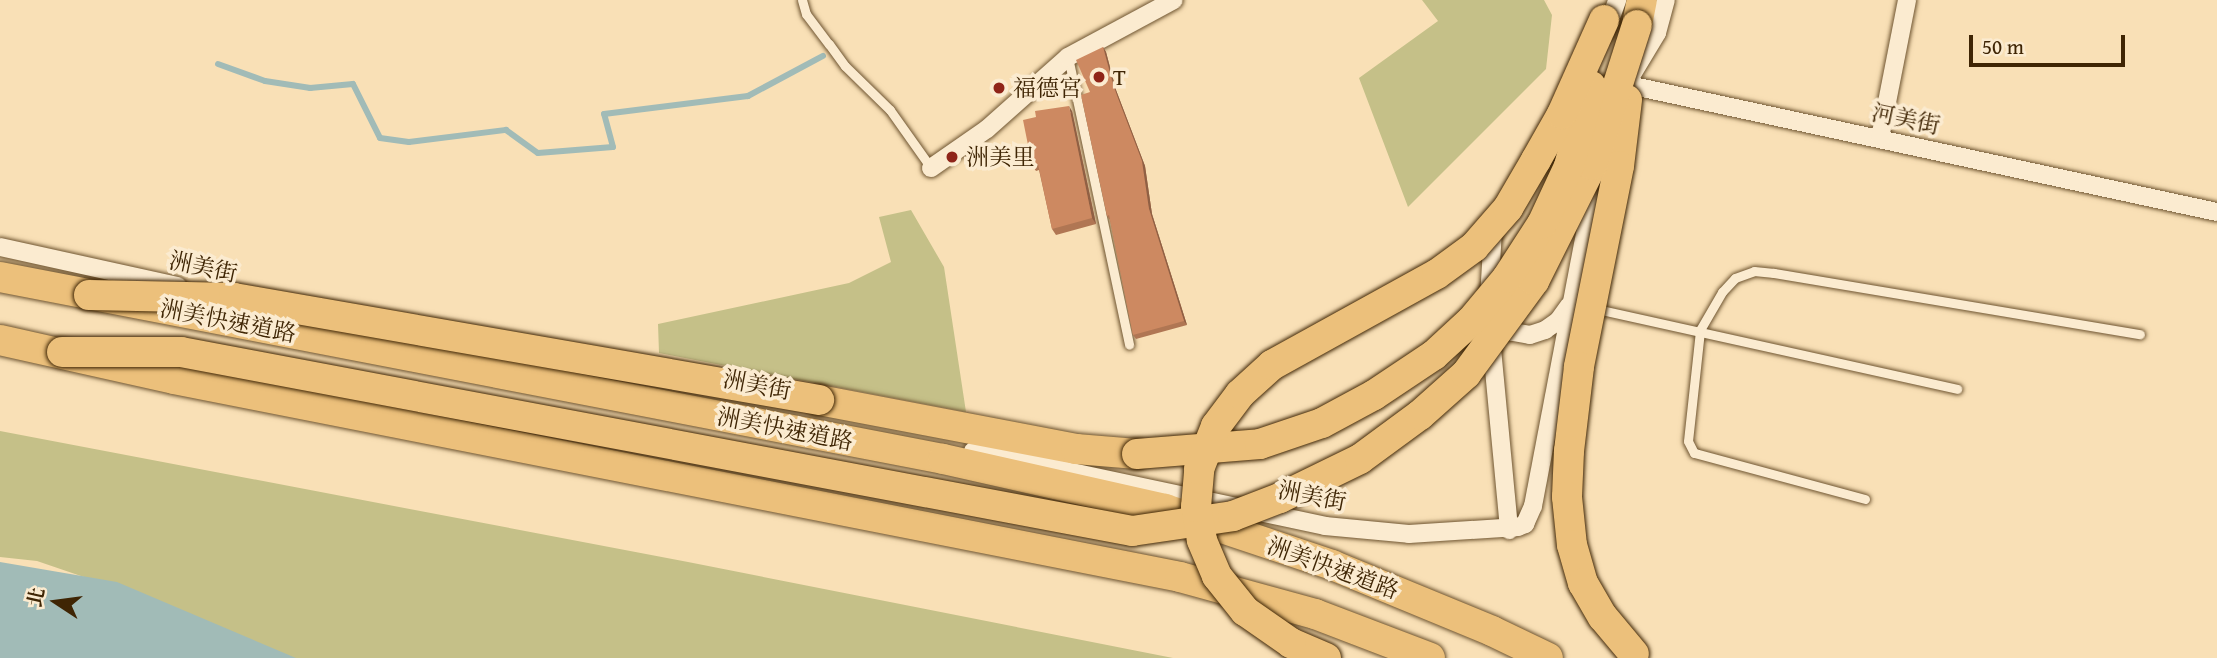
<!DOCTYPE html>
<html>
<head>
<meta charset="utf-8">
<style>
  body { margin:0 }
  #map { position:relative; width:2217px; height:658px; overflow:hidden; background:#f9e0b6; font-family:"Gentium Book Plus","Noto Serif TC",serif }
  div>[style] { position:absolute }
  .green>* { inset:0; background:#c5c088 }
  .water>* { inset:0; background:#a1bbb7 }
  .stream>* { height:6px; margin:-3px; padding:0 3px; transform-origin:3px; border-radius:3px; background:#a1bbb7 }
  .roads { filter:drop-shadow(0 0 2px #6e5430) drop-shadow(0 0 2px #6e5430) }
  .service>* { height:9px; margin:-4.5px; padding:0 4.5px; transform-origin:4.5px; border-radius:4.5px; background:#fbebd0 }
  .minor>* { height:18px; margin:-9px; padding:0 9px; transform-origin:9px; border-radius:9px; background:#fbebd0 }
  .trunk>* { height:30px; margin:-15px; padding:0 15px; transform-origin:15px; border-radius:15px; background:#ecc07b }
  .bridges { filter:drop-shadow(0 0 2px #3f2504) drop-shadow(0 0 2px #3f2504) }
  .trunk-bridge>* { height:30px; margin:-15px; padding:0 15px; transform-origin:15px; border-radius:15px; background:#ecc07b }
  .wall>* { inset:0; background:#b07653 }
  .shaded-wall>* { inset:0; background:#906044 }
  .building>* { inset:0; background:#cd8961 }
  .dots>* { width:19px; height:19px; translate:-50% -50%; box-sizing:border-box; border:4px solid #fbebd0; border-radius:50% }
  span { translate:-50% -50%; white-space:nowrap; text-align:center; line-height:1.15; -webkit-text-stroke:7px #fbebd0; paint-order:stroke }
  .poi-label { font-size:23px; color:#3f2504 }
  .left { translate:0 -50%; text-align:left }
  .street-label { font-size:23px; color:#3f2504 }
  .north { position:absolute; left:21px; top:567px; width:70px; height:70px; -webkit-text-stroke:5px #fbebd0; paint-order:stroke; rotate:283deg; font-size:19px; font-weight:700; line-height:28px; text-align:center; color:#3f2504 }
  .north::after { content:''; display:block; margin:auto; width:24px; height:32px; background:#3f2504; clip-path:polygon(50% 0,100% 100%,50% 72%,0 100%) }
  .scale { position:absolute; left:1969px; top:35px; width:156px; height:32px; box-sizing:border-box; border:4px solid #3f2504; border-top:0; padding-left:9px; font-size:21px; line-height:24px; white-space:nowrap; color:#3f2504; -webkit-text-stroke:5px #fbebd0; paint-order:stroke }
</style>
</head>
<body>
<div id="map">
  <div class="green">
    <div style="clip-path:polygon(1422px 0,1544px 0,1552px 15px,1546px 69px,1408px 207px,1359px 78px,1438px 21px)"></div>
    <div style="clip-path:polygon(911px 210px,944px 267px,966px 412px,659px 353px,658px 324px,849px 283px,891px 262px,879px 217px)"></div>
    <div style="clip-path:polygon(0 431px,688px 562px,1173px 658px,259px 658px,119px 589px,37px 561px,0 557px)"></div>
  </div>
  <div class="water">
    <div style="clip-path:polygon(0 562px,117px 582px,296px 658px,0 658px)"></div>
  </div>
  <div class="stream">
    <div style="left:218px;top:64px;width:50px;rotate:19.9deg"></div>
    <div style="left:265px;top:81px;width:46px;rotate:8.8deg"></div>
    <div style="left:310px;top:88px;width:43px;rotate:-5.3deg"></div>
    <div style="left:353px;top:84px;width:60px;rotate:63.4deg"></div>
    <div style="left:380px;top:138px;width:29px;rotate:8deg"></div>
    <div style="left:409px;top:142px;width:98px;rotate:-7.1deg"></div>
    <div style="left:506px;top:130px;width:39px;rotate:36deg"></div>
    <div style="left:538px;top:153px;width:75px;rotate:-4.6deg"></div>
    <div style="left:613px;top:147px;width:34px;rotate:-105deg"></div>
    <div style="left:604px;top:114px;width:145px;rotate:-7.1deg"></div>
    <div style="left:748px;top:96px;width:85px;rotate:-28.1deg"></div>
  </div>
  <div class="roads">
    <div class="service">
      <div style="left:802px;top:0;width:15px;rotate:74deg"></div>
      <div style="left:806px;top:14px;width:38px;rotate:53deg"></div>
      <div style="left:829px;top:44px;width:27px;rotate:54deg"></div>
      <div style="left:845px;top:66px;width:63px;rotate:44.4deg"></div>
      <div style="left:890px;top:110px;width:71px;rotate:54.7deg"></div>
      <div style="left:1068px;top:57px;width:294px;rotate:78deg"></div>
      <div style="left:1597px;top:309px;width:369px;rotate:12.5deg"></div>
      <div style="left:1865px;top:499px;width:177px;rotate:-164.9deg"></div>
      <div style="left:1694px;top:453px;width:13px;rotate:-117deg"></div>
      <div style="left:1688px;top:441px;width:112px;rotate:-83.8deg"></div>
      <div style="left:1700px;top:330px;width:44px;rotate:-59.9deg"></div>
      <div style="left:1722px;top:292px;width:19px;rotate:-47deg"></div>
      <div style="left:1735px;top:278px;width:20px;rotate:-20deg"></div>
      <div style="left:1754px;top:271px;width:20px;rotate:6deg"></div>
      <div style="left:1774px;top:273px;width:371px;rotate:9.5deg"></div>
    </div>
    <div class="minor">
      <div style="left:1606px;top:31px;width:33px;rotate:-70deg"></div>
      <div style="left:1628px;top:81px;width:56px;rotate:-58.9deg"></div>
      <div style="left:1657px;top:33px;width:34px;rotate:-75deg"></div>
      <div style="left:1615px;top:82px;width:616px;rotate:12.19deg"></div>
      <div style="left:1880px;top:138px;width:141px;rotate:-78.9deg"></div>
      <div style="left:931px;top:168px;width:68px;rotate:-34.9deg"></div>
      <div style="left:987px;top:129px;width:108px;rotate:-41.6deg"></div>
      <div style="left:1068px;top:57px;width:120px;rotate:-28.3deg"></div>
      <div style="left:0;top:247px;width:182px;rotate:12.4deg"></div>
      <div style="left:1489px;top:299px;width:69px;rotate:-86.7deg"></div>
      <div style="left:1497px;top:322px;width:19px;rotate:32deg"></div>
      <div style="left:1513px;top:332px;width:17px;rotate:10deg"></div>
      <div style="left:1530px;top:335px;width:16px;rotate:-18deg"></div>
      <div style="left:1545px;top:330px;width:16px;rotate:-35deg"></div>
      <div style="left:1558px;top:321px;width:19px;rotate:-54deg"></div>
      <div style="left:1491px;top:338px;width:193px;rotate:84.6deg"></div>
      <div style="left:973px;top:451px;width:360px;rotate:12deg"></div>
      <div style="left:1325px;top:526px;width:84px;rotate:5.4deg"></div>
      <div style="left:1409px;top:534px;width:109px;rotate:-3.7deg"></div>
      <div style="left:1518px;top:527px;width:8px;rotate:-23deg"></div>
      <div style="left:1525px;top:524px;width:20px;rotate:-66deg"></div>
      <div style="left:1533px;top:506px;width:335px;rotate:-79.2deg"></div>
    </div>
    <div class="trunk">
      <div style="left:1637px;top:25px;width:25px;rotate:-79deg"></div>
      <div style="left:0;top:277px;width:960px;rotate:10.92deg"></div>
      <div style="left:943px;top:459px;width:228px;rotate:12.7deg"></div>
      <div style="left:1165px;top:509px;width:176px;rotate:18.5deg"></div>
      <div style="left:1332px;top:565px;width:173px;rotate:22.4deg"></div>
      <div style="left:1492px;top:631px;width:62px;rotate:25.7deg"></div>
      <div style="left:0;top:340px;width:178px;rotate:12.6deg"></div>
      <div style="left:174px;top:379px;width:1025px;rotate:11.13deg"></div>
      <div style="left:1180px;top:577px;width:140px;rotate:15.3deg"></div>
      <div style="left:1315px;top:614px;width:123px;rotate:20.9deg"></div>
      <div style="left:819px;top:400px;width:262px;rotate:10.8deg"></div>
      <div style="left:1076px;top:449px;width:61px;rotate:4.7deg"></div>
    </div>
  </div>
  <div class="bridges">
    <div class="trunk-bridge">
      <div style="left:1627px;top:100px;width:66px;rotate:96.9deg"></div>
      <div style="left:1619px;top:166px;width:205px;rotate:101.3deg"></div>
      <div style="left:1579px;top:367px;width:85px;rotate:96.8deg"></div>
      <div style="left:1569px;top:451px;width:46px;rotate:92.5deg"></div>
      <div style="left:1567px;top:497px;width:48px;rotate:84.1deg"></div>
      <div style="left:1572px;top:545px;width:40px;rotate:74deg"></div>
      <div style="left:1583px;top:583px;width:39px;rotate:60deg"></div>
      <div style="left:1603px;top:617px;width:48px;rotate:50deg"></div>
      <div style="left:89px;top:295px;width:145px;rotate:1.2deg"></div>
      <div style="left:234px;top:298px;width:594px;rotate:9.89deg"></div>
      <div style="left:62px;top:352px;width:119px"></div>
      <div style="left:181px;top:352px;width:968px;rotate:10.66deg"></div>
      <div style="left:1132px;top:531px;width:102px;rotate:-8.4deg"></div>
      <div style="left:1233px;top:516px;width:50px;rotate:-21deg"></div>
      <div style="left:1280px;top:498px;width:89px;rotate:-26deg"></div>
      <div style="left:1360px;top:459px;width:74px;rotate:-36.3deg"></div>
      <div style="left:1420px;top:415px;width:62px;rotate:-41.7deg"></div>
      <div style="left:1466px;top:374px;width:115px;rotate:-53.8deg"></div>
      <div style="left:1534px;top:281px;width:130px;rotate:-63.4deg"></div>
      <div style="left:1592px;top:165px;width:147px;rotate:-72.2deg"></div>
      <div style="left:1137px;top:454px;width:123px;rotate:-4.6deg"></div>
      <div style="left:1260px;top:444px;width:65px;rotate:-18.7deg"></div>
      <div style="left:1322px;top:423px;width:59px;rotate:-28.3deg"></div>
      <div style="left:1374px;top:395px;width:72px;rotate:-33.7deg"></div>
      <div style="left:1434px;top:355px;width:50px;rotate:-42.6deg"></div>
      <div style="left:1471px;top:321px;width:56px;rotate:-50.1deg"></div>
      <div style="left:1507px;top:278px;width:64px;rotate:-57.1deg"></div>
      <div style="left:1542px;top:224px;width:64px;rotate:-65deg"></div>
      <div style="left:1569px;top:166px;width:83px;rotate:-74.6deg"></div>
      <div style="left:1326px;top:658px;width:38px;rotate:-157deg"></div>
      <div style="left:1291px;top:643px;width:56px;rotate:-145.2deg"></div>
      <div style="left:1245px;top:611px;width:45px;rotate:-128.7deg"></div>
      <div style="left:1217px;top:576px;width:39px;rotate:-113deg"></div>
      <div style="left:1202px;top:540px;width:34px;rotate:-100deg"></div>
      <div style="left:1196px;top:507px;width:38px;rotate:-85deg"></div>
      <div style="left:1199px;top:469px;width:46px;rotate:-68.4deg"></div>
      <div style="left:1216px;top:426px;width:40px;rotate:-53deg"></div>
      <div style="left:1240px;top:394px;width:43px;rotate:-42.2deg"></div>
      <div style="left:1272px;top:365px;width:188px;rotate:-28.9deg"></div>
      <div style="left:1437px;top:274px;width:46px;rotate:-36.1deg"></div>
      <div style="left:1474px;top:247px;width:52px;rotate:-48.9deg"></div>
      <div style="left:1508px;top:208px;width:56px;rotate:-59.7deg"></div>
      <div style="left:1536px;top:160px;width:53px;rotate:-60.5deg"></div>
      <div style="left:1562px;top:114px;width:103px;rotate:-65.9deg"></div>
    </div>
  </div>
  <div class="wall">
    <div style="clip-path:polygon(1103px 47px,1106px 52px,1116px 90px,1145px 166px,1152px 214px,1187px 325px,1136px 339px,1133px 335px,1110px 220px,1107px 216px,1090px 92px)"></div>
    <div style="clip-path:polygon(1072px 111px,1096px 224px,1056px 235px,1052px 229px,1039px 170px,1036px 171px,1032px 165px)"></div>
  </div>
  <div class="shaded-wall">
    <div style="clip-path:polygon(1103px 47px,1106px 52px,1116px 90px,1145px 166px,1152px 214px,1187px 325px,1184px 321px,1149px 209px)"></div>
    <div style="clip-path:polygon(1069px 106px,1072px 111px,1096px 224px,1092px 218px)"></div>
  </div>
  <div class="building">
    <div style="clip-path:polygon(1103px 47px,1113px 85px,1142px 161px,1149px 209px,1184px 321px,1133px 335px,1109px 215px,1107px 216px,1081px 95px,1090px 92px,1076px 60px)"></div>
    <div style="clip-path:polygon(1069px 106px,1092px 218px,1052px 229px,1038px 164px,1032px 165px,1023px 120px,1036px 117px,1035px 111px)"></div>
  </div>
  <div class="dots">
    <div style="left:1099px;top:77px;background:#8f2418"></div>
    <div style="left:999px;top:88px;background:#8f2418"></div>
    <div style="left:952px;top:157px;background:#8f2418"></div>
  </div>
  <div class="poi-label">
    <span class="left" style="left:1113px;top:77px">T</span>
    <span class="left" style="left:1013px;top:88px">福德宮</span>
    <span class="left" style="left:966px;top:157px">洲美里</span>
  </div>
  <div class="street-label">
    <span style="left:1906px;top:119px;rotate:12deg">河美街</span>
    <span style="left:203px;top:267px;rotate:12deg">洲美街</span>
    <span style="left:228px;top:321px;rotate:11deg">洲美快速道路</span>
    <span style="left:757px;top:385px;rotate:11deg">洲美街</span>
    <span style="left:785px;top:429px;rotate:11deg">洲美快速道路</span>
    <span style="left:1312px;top:496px;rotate:11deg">洲美街</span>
    <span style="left:1333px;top:568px;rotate:20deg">洲美快速道路</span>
  </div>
  <div class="north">北</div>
  <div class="scale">50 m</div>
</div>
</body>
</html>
